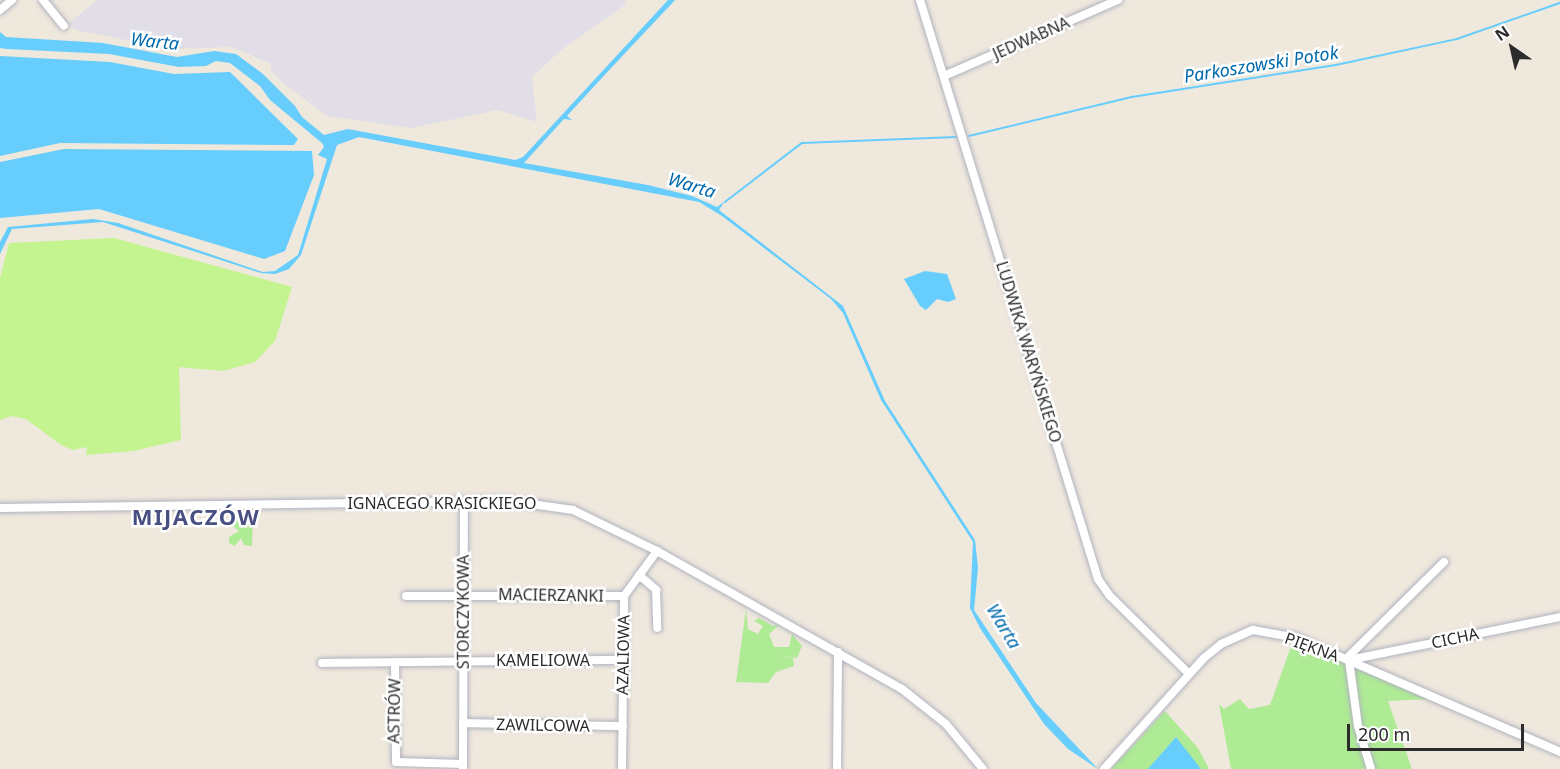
<!DOCTYPE html>
<html>
<head>
<meta charset="utf-8">
<style>
  body { margin:0 }
  #map { position:relative; width:1560px; height:769px; overflow:hidden; background:#efe8dd; font-family:"Noto Sans",sans-serif }
  div>[style] { position:absolute }
  .industrial>* { inset:0; background:#e1dee7 }
  .green>* { inset:0; background:#aeeb94 }
  .pitch>* { inset:0; background:#c4f48f }
  .water>* { inset:0; background:#66cdfc }
  .stream>* { height:1.5px; margin:-0.75px; padding:0 0.75px; transform-origin:0.75px; border-radius:0.75px; background:#66cdfc }
  .roads { filter:drop-shadow(0 0 2px #b1b3c1) drop-shadow(0 0 2px #b1b3c1) }
  .minor>* { height:8px; margin:-4px; padding:0 4px; transform-origin:4px; border-radius:4px; background:#fff }
  span { translate:-50% -50%; white-space:nowrap; text-align:center; line-height:1.15; -webkit-text-stroke:5px #fff; paint-order:stroke }
  .street-label { font-size:16px; color:#2c2c2c }
  .water-label { font-size:18px; color:#006aad; font-style:italic }
  .district-label { font-size:22px; color:#474f83; font-weight:700; letter-spacing:1.5px }
  .north { position:absolute; left:1482px; top:18px; width:60px; height:60px; -webkit-text-stroke:4px #fff; paint-order:stroke; rotate:326deg; font-size:16px; font-weight:700; line-height:24px; text-align:center; color:#2c2c2c }
  .north::after { content:''; display:block; margin:auto; width:21px; height:27px; background:#2c2c2c; clip-path:polygon(50% 0,100% 100%,50% 72%,0 100%) }
  .scale { position:absolute; left:1347px; top:724px; width:177px; height:27px; box-sizing:border-box; border:3px solid #2c2c2c; border-top:0; padding-left:8px; font-size:18px; line-height:21px; white-space:nowrap; color:#2c2c2c; -webkit-text-stroke:4px #fff; paint-order:stroke }
</style>
</head>
<body>
<div id="map">
  <div class="industrial">
    <div style="clip-path:polygon(97px 0,625px 0,626px 4px,560px 51px,532px 77px,537px 122px,498px 110px,411px 128px,327px 116px,283px 83px,270px 70px,272px 64px,231px 47px,172px 49px,76px 30px,68px 24px)"></div>
  </div>
  <div class="green">
    <div style="clip-path:polygon(233px 512px,253px 512px,252px 546px,244px 545px,241px 538px,235px 546px,229px 543px,229px 537px,239px 531px,233px 526px)"></div>
    <div style="clip-path:polygon(746px 609px,748px 629px,758px 634px,763px 626px,754px 621px,759px 618px,773px 626px,780px 624px,769px 634px,774px 647px,789px 647px,792px 634px,802px 646px,797px 658px,777px 655px,793px 658px,794px 666px,776px 672px,768px 683px,736px 682px)"></div>
    <div style="clip-path:polygon(1293px 641px,1431px 699px,1388px 701px,1412px 769px,1231px 769px,1219px 704px,1224px 709px,1240px 699px,1249px 709px,1270px 705px)"></div>
    <div style="clip-path:polygon(1165px 711px,1198px 748px,1209px 769px,1111px 769px)"></div>
  </div>
  <div class="pitch">
    <div style="clip-path:polygon(114px 238px,292px 287px,275px 341px,255px 362px,223px 371px,179px 367px,181px 440px,133px 451px,86px 455px,87px 447px,73px 450px,61px 445px,26px 419px,12px 416px,0 420px,0 278px,9px 243px)"></div>
  </div>
  <div class="water">
    <div style="clip-path:polygon(668px 0,673px 0,567px 116px,572px 120px,564px 119px,524px 163px,648px 185px,692px 196px,717px 207px,725px 201px,719px 210px,843px 306px,885px 401px,975px 540px,978px 568px,974px 610px,1036px 703px,1098px 769px,1068px 749px,1044px 724px,980px 628px,970px 608px,973px 542px,881px 400px,843px 313px,831px 299px,722px 216px,699px 202px,359px 137px,337px 145px,301px 255px,289px 269px,275px 274px,261px 273px,103px 222px,12px 229px,0 254px,0 242px,8px 227px,93px 219px,118px 223px,263px 272px,275px 271px,298px 255px,327px 159px,318px 155px,324px 147px,322px 143px,270px 100px,260px 86px,230px 63px,216px 61px,206px 66px,179px 67px,109px 54px,7px 49px,0 48px,0 32px,6px 37px,103px 43px,177px 57px,214px 51px,236px 54px,263px 74px,295px 106px,302px 117px,324px 135px,348px 129px,515px 160px,523px 157px)"></div>
    <div style="clip-path:polygon(0 56px,110px 62px,174px 74px,230px 72px,298px 139px,294px 145px,60px 143px,0 156px)"></div>
    <div style="clip-path:polygon(64px 149px,312px 151px,314px 175px,285px 251px,264px 259px,99px 209px,0 218px,0 162px)"></div>
    <div style="clip-path:polygon(925px 271px,947px 274px,956px 299px,948px 302px,937px 299px,926px 310px,920px 306px,904px 279px)"></div>
    <div style="clip-path:polygon(1176px 737px,1201px 769px,1148px 769px)"></div>
  </div>
  <div class="stream">
    <div style="left:590px;top:89px;width:122px;rotate:-46.7deg"></div>
    <div style="left:969px;top:136px;width:168px;rotate:-13.5deg"></div>
    <div style="left:1132px;top:97px;width:206px;rotate:-8.9deg"></div>
    <div style="left:1336px;top:65px;width:124px;rotate:-12.1deg"></div>
    <div style="left:1457px;top:39px;width:109px;rotate:-19.3deg"></div>
    <div style="left:725px;top:202px;width:97px;rotate:-37.5deg"></div>
    <div style="left:802px;top:143px;width:154px;rotate:-2.2deg"></div>
  </div>
  <div class="roads">
    <div class="minor">
      <div style="left:43px;top:0;width:33px;rotate:51deg"></div>
      <div style="left:920px;top:0;width:606px;rotate:72.91deg"></div>
      <div style="left:1098px;top:579px;width:19px;rotate:55deg"></div>
      <div style="left:1109px;top:595px;width:111px;rotate:44.6deg"></div>
      <div style="left:0;top:10px;width:16px;rotate:-40deg"></div>
      <div style="left:944px;top:76px;width:190px;rotate:-23.6deg"></div>
      <div style="left:0;top:508px;width:510px;rotate:-0.79deg"></div>
      <div style="left:510px;top:501px;width:64px;rotate:8.1deg"></div>
      <div style="left:573px;top:510px;width:93px;rotate:26deg"></div>
      <div style="left:657px;top:551px;width:281px;rotate:29.4deg"></div>
      <div style="left:902px;top:689px;width:56px;rotate:38.5deg"></div>
      <div style="left:946px;top:724px;width:58px;rotate:50.6deg"></div>
      <div style="left:639px;top:575px;width:23px;rotate:41deg"></div>
      <div style="left:656px;top:590px;width:38px;rotate:88deg"></div>
      <div style="left:406px;top:596px;width:218px"></div>
      <div style="left:1346px;top:659px;width:138px;rotate:-44.7deg"></div>
      <div style="left:322px;top:663px;width:301px;rotate:-0.6deg"></div>
      <div style="left:395px;top:663px;width:99px;rotate:89.4deg"></div>
      <div style="left:396px;top:762px;width:67px;rotate:1.7deg"></div>
      <div style="left:463px;top:723px;width:160px;rotate:1.1deg"></div>
      <div style="left:463px;top:769px;width:267px;rotate:-89.8deg"></div>
      <div style="left:622px;top:769px;width:173px;rotate:-89.3deg"></div>
      <div style="left:624px;top:596px;width:56px;rotate:-53.7deg"></div>
      <div style="left:837px;top:769px;width:117px;rotate:-89.5deg"></div>
      <div style="left:1104px;top:769px;width:149px;rotate:-48deg"></div>
      <div style="left:1204px;top:658px;width:22px;rotate:-39deg"></div>
      <div style="left:1221px;top:644px;width:35px;rotate:-24deg"></div>
      <div style="left:1253px;top:630px;width:45px;rotate:10.3deg"></div>
      <div style="left:1297px;top:638px;width:287px;rotate:23.4deg"></div>
      <div style="left:1371px;top:769px;width:45px;rotate:-106.8deg"></div>
      <div style="left:1358px;top:726px;width:67px;rotate:-97.8deg"></div>
      <div style="left:1349px;top:660px;width:215px;rotate:-11.5deg"></div>
    </div>
  </div>
  <div class="street-label">
    <span style="left:1031px;top:38px;rotate:-24deg">JEDWABNA</span>
    <span style="left:1029px;top:352px;rotate:73deg">LUDWIKA WARYŃSKIEGO</span>
    <span style="left:442px;top:503px">IGNACEGO KRASICKIEGO</span>
    <span style="left:551px;top:595px;rotate:1deg">MACIERZANKI</span>
    <span style="left:463px;top:612px;rotate:-90deg">STORCZYKOWA</span>
    <span style="left:1455px;top:638px;rotate:-12deg">CICHA</span>
    <span style="left:1312px;top:647px;rotate:20deg">PIĘKNA</span>
    <span style="left:623px;top:655px;rotate:-89deg">AZALIOWA</span>
    <span style="left:543px;top:660px">KAMELIOWA</span>
    <span style="left:394px;top:711px;rotate:-89deg">ASTRÓW</span>
    <span style="left:543px;top:725px;rotate:1deg">ZAWILCOWA</span>
  </div>
  <div class="water-label">
    <span style="left:155px;top:41px;rotate:6deg">Warta</span>
    <span style="left:1261px;top:64px;rotate:-9deg">Parkoszowski Potok</span>
    <span style="left:692px;top:185px;rotate:17deg">Warta</span>
    <span style="left:1004px;top:626px;rotate:59deg">Warta</span>
  </div>
  <div class="district-label">
    <span style="left:196px;top:517px">MIJACZÓW</span>
  </div>
  <div class="north">N</div>
  <div class="scale">200 m</div>
</div>
</body>
</html>
